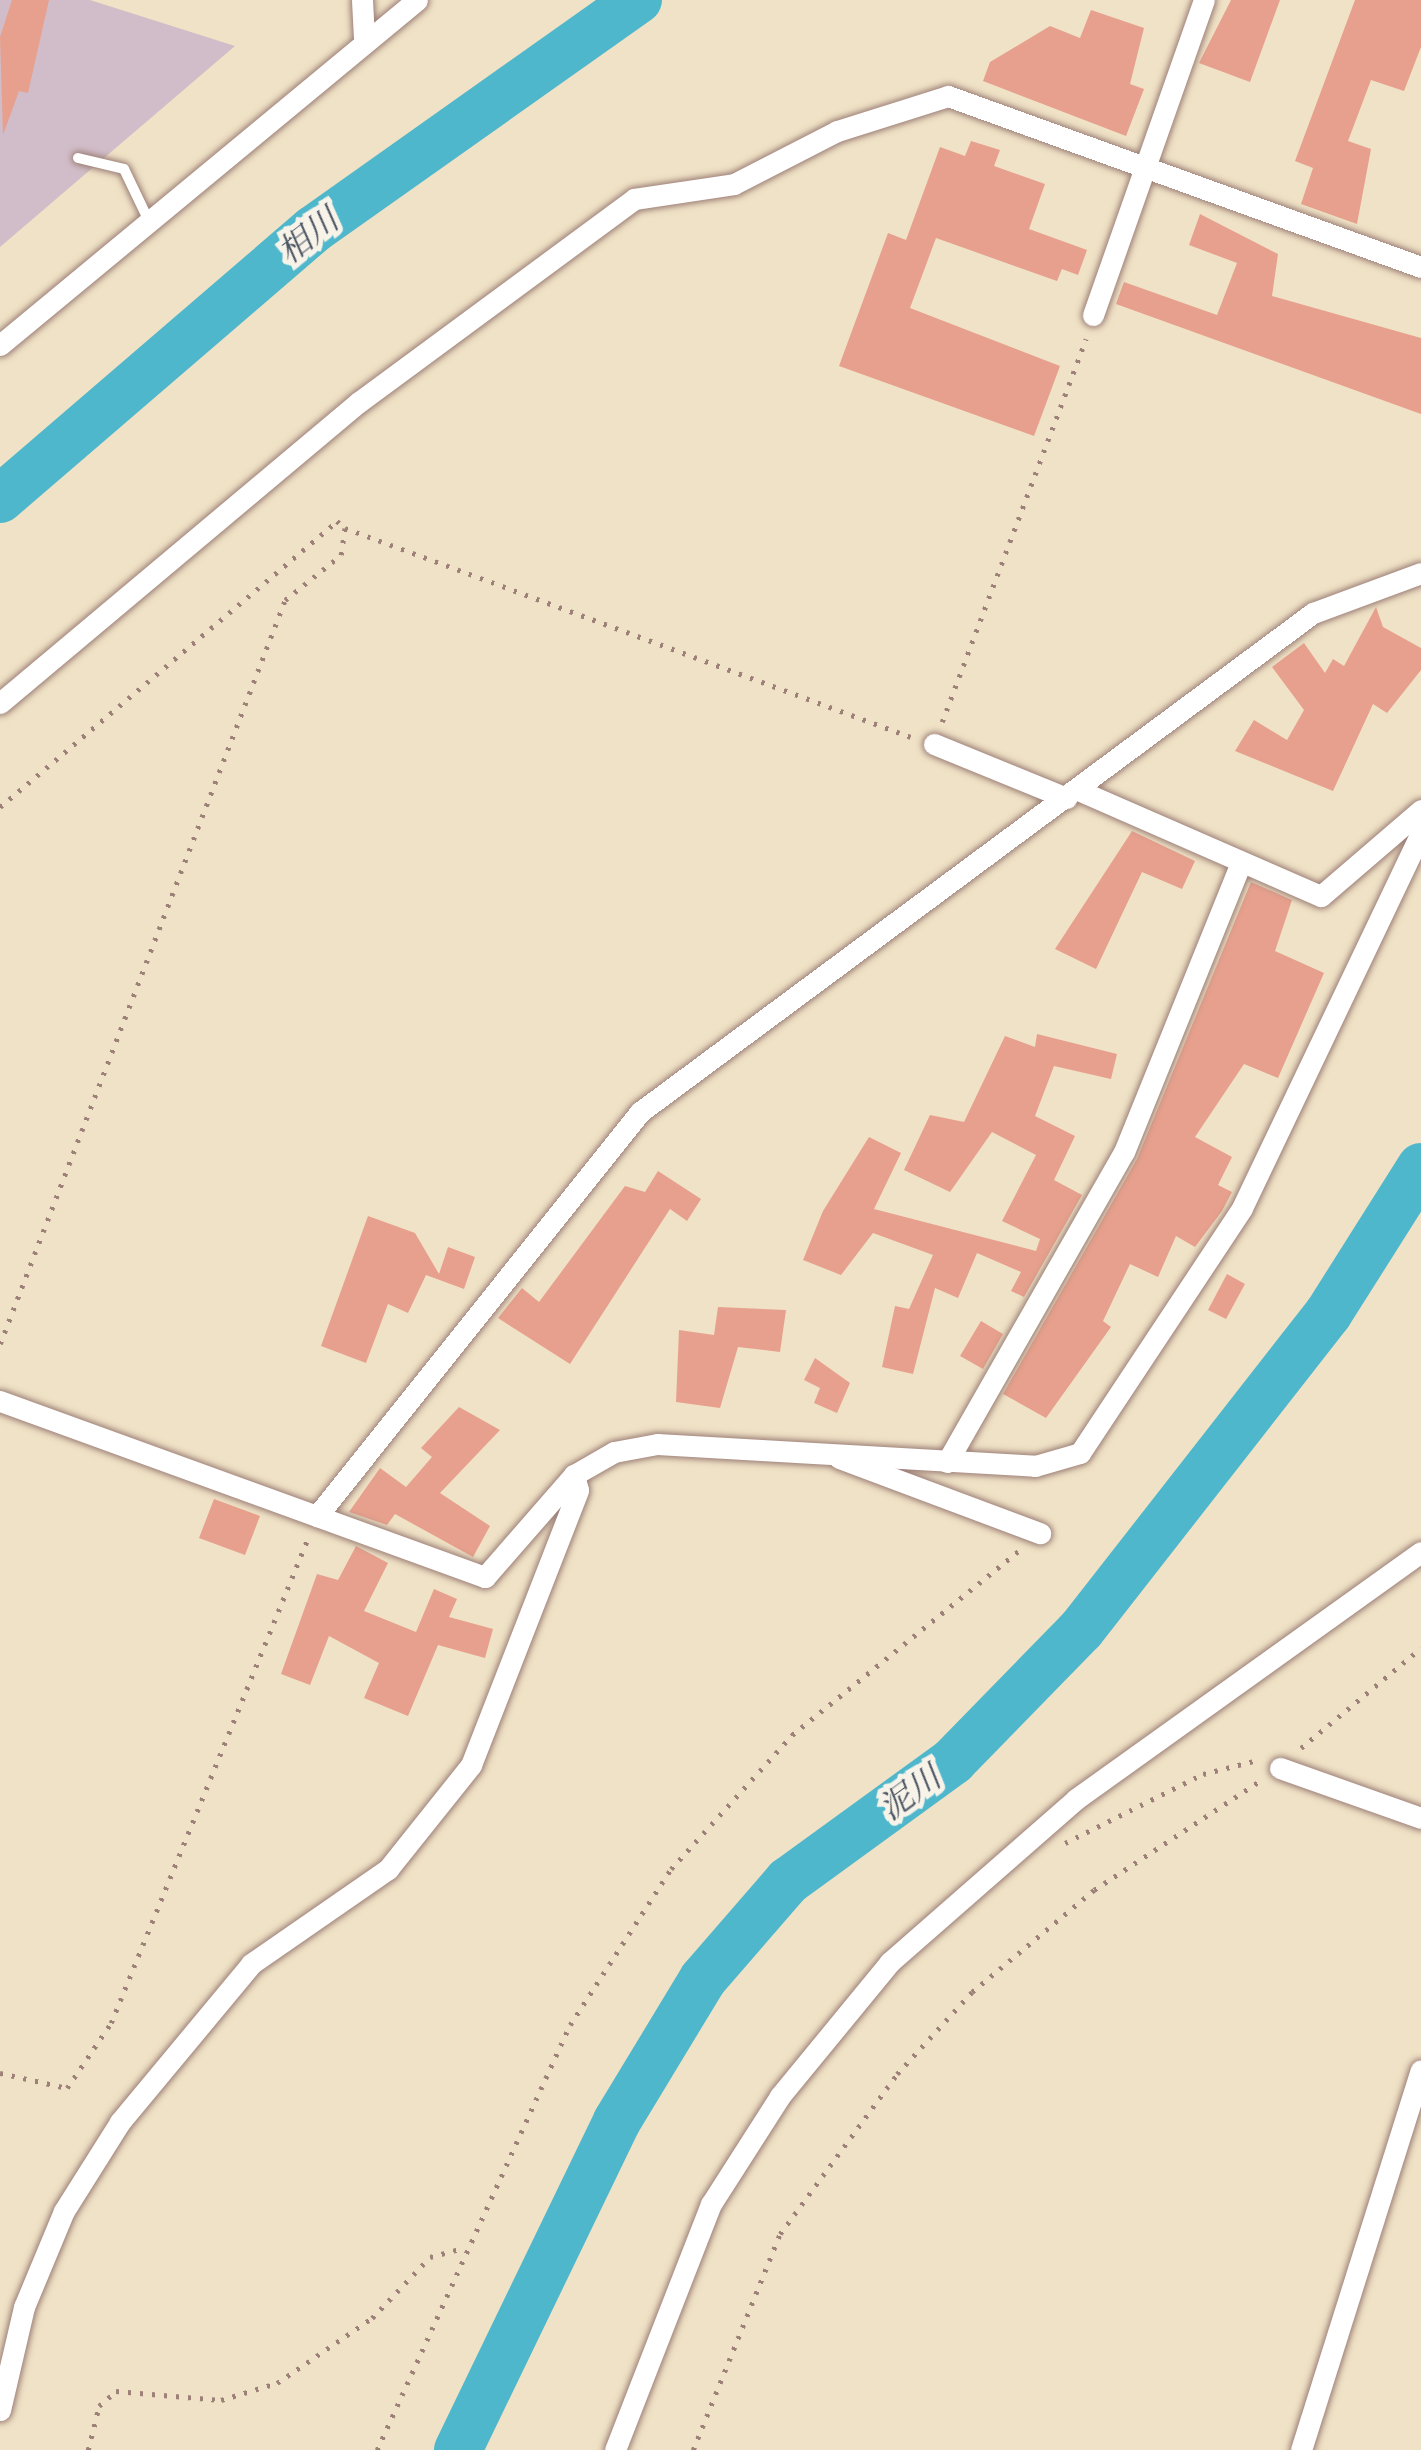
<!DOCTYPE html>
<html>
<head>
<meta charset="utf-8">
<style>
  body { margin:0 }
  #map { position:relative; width:1421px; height:2450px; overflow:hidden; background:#f0e2c6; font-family:"Libre Caslon Text","Noto Serif JP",serif }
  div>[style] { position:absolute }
  .industrial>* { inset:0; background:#d1bdc9 }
  .river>* { height:48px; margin:-24px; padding:0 24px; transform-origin:24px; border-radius:24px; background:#4eb7cc }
  .building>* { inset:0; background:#e7a08d }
  .path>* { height:4.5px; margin-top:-2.25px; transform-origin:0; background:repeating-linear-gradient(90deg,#9d8078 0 3px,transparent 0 12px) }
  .roads { filter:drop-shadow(0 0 3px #9d8078) drop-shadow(0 0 3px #9d8078) }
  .service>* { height:10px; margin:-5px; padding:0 5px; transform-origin:5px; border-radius:5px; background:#fff }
  .minor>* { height:21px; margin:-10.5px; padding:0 10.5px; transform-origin:10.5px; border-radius:10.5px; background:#fff }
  span { translate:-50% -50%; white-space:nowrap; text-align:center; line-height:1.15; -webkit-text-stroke:10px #f7f3e8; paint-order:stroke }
  .water-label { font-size:33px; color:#4b5463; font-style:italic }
</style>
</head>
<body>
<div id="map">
  <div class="industrial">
    <div style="clip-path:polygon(0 0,90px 0,235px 46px,0 247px)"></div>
  </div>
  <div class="river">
    <div style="left:0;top:499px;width:414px;rotate:-40.7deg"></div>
    <div style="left:314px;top:229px;width:397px;rotate:-35.3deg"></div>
    <div style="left:458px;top:2450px;width:365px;rotate:-64.2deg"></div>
    <div style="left:617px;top:2121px;width:166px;rotate:-58.8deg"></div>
    <div style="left:703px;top:1979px;width:130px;rotate:-49.1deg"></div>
    <div style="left:788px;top:1881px;width:204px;rotate:-36deg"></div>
    <div style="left:953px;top:1761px;width:183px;rotate:-45.7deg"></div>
    <div style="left:1081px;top:1630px;width:401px;rotate:-52deg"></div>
    <div style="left:1328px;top:1314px;width:174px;rotate:-57.7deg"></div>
  </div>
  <div class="building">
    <div style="clip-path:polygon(12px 0,49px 0,28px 93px,19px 91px,3px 135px,0 37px)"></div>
    <div style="clip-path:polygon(1231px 0,1280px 0,1250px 82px,1199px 63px)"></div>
    <div style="clip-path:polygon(1355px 0,1421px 0,1421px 47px,1404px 91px,1371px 80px,1348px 141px,1371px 149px,1357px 224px,1301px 204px,1313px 168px,1295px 161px)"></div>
    <div style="clip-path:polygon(1091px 10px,1144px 28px,1130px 84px,1144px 89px,1126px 136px,983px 81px,990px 62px,1050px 26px,1080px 38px)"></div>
    <div style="clip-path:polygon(971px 141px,1000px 150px,994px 166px,1045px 184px,1029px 229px,1087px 250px,1078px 275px,1062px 269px,1057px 281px,936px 238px,910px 308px,1060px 366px,1034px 436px,839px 366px,888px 233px,906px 240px,940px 147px,965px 156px)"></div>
    <div style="clip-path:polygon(1200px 214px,1278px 254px,1272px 296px,1421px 338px,1421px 414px,1116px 304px,1124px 282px,1217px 315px,1237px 263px,1189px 245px)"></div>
    <div style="clip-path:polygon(1376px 607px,1383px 627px,1421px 648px,1421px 670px,1387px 713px,1373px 704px,1333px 791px,1235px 751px,1254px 720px,1287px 740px,1304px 710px,1272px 667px,1304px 643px,1325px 673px,1333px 659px,1344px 666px)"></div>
    <div style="clip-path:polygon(1132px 831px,1195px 861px,1182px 889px,1142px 872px,1096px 969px,1055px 949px)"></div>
    <div style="clip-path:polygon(1251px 882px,1292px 900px,1275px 951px,1324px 973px,1278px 1078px,1244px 1064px,1195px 1137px,1232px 1157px,1218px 1185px,1232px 1192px,1222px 1211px,1195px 1247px,1176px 1236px,1158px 1277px,1130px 1264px,1103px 1321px,1111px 1327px,1046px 1418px,1003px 1394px,1137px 1159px)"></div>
    <div style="clip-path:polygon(1037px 1034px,1117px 1054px,1111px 1079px,1054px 1066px,1035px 1116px,1075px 1136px,1054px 1180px,1082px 1195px,1024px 1297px,1011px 1291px,1021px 1272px,977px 1253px,958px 1298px,935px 1288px,913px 1374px,882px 1367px,895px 1306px,909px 1309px,933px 1255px,873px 1233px,841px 1275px,803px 1260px,823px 1211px,869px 1137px,901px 1153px,874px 1209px,1036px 1251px,1040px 1239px,1002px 1221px,1036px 1155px,992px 1132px,950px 1192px,904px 1170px,930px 1115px,964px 1122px,1005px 1036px,1035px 1047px)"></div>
    <div style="clip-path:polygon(658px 1171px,701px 1199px,687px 1221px,670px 1209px,570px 1364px,498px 1318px,522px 1288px,539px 1302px,625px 1186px,645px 1192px)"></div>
    <div style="clip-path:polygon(368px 1216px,415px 1233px,439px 1274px,448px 1247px,475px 1257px,464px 1289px,426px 1275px,408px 1313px,388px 1304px,366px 1363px,321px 1346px)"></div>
    <div style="clip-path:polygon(1227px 1274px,1245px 1284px,1226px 1319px,1208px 1310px)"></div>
    <div style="clip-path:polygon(718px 1307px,786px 1310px,780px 1352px,738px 1347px,720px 1408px,676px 1402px,679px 1330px,714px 1335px)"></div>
    <div style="clip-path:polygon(981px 1321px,1003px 1334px,983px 1369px,960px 1356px)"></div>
    <div style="clip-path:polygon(815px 1358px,850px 1383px,837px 1413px,814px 1403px,820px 1388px,804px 1380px)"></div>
    <div style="clip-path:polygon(459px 1407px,500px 1430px,440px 1493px,490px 1526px,473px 1557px,395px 1514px,387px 1525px,349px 1512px,380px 1468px,406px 1487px,432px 1457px,421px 1448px)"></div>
    <div style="clip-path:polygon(214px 1499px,260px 1516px,245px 1555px,199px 1538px)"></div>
    <div style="clip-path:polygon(356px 1546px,388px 1563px,364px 1611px,416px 1632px,434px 1589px,457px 1599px,449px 1617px,493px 1629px,485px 1658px,438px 1645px,408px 1716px,364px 1698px,379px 1663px,329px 1636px,310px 1685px,281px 1674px,317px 1574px,338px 1580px)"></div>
  </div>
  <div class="path">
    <div style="left:942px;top:722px;width:409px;rotate:-69.4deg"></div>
    <div style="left:0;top:807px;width:442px;rotate:-40.3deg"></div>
    <div style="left:337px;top:521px;width:9px;rotate:41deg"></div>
    <div style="left:0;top:1344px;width:797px;rotate:-69.04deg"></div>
    <div style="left:285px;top:600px;width:72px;rotate:-38.8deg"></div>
    <div style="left:341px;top:555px;width:27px;rotate:-82deg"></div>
    <div style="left:345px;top:528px;width:603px;rotate:20.27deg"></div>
    <div style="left:1301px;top:1748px;width:156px;rotate:-39.8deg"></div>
    <div style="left:1065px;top:1843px;width:154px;rotate:-26.6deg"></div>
    <div style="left:1203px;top:1774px;width:57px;rotate:-14.3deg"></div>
    <div style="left:0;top:2073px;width:69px;rotate:12.6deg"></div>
    <div style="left:67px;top:2088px;width:78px;rotate:-55.9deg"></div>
    <div style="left:111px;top:2023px;width:523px;rotate:-67.89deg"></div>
    <div style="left:88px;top:2450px;width:45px;rotate:-76deg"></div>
    <div style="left:99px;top:2406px;width:23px;rotate:-41deg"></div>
    <div style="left:116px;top:2391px;width:105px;rotate:4.9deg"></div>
    <div style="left:221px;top:2400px;width:59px;rotate:-16.9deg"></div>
    <div style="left:277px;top:2383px;width:115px;rotate:-34.4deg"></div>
    <div style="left:372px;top:2318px;width:84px;rotate:-46.4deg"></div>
    <div style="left:430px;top:2257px;width:34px;rotate:-15deg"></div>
    <div style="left:377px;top:2450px;width:467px;rotate:-65.6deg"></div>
    <div style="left:570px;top:2025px;width:186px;rotate:-57.1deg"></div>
    <div style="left:671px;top:1869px;width:181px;rotate:-47.9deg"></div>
    <div style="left:792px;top:1735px;width:295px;rotate:-39.1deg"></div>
    <div style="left:693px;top:2450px;width:233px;rotate:-68.1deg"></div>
    <div style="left:780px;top:2234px;width:198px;rotate:-53.8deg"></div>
    <div style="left:897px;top:2074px;width:111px;rotate:-47.6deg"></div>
    <div style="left:972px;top:1992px;width:159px;rotate:-39.9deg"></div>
    <div style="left:1094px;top:1890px;width:199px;rotate:-33.3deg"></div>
  </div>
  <div class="roads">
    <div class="service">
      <div style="left:78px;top:158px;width:47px;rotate:13.4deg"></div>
      <div style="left:124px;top:169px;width:55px;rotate:64.4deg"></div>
    </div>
    <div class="minor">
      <div style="left:362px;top:0;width:38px;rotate:87deg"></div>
      <div style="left:1093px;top:315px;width:334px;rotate:-70.6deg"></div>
      <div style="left:0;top:345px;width:541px;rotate:-39.6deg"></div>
      <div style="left:0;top:703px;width:468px;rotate:-40deg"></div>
      <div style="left:359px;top:402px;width:342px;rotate:-36.4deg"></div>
      <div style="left:634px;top:199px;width:101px;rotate:-8.5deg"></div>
      <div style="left:734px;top:184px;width:116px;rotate:-27.2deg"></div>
      <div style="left:837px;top:131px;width:116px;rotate:-17.5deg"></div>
      <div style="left:948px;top:96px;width:503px;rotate:19.88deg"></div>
      <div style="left:934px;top:744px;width:143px;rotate:22.2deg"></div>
      <div style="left:1078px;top:790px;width:265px;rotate:23.6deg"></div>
      <div style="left:1321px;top:896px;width:132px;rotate:-40.7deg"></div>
      <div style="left:0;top:1401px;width:516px;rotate:19.95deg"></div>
      <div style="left:485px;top:1577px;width:135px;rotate:-48.9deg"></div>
      <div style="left:574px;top:1475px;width:46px;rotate:-29.9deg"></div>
      <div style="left:614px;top:1452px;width:44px;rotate:-10.5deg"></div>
      <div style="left:657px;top:1444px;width:379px;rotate:3.3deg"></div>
      <div style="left:1035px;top:1466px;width:47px;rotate:-16.1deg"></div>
      <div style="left:1080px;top:1453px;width:294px;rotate:-56.5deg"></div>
      <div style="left:1242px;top:1208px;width:416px;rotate:-64.5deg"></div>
      <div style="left:839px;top:1458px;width:215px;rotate:20.5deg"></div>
      <div style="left:947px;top:1462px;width:357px;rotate:-60.3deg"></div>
      <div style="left:1124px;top:1152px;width:307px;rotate:-68deg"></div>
      <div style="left:317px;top:1516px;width:517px;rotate:-51.36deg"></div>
      <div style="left:640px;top:1112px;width:838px;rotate:-36.56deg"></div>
      <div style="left:1313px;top:613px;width:115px;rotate:-20.3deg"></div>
      <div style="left:1280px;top:1768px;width:150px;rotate:19.5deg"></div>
      <div style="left:0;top:2410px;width:106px;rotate:-76.9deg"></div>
      <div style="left:24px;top:2307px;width:104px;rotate:-67.4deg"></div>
      <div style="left:64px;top:2211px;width:105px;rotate:-57.8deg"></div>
      <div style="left:120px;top:2122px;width:205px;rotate:-50.3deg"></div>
      <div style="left:251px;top:1964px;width:167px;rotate:-34.7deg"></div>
      <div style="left:388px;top:1869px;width:133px;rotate:-51.4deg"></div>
      <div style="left:471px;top:1765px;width:295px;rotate:-68.7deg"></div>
      <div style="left:578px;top:1490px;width:16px;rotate:-105deg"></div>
      <div style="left:615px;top:2450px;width:264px;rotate:-68.7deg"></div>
      <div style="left:711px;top:2204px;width:128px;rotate:-57.4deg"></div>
      <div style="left:780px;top:2096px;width:173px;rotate:-50.6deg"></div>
      <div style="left:890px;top:1962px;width:247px;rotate:-41.2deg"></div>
      <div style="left:1076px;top:1799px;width:424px;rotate:-35.6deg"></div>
      <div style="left:1301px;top:2450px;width:398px;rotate:-72.5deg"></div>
    </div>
  </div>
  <div class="water-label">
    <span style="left:308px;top:236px;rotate:-38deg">相川</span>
    <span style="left:910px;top:1793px;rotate:-36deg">泥川</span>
  </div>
</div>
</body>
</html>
